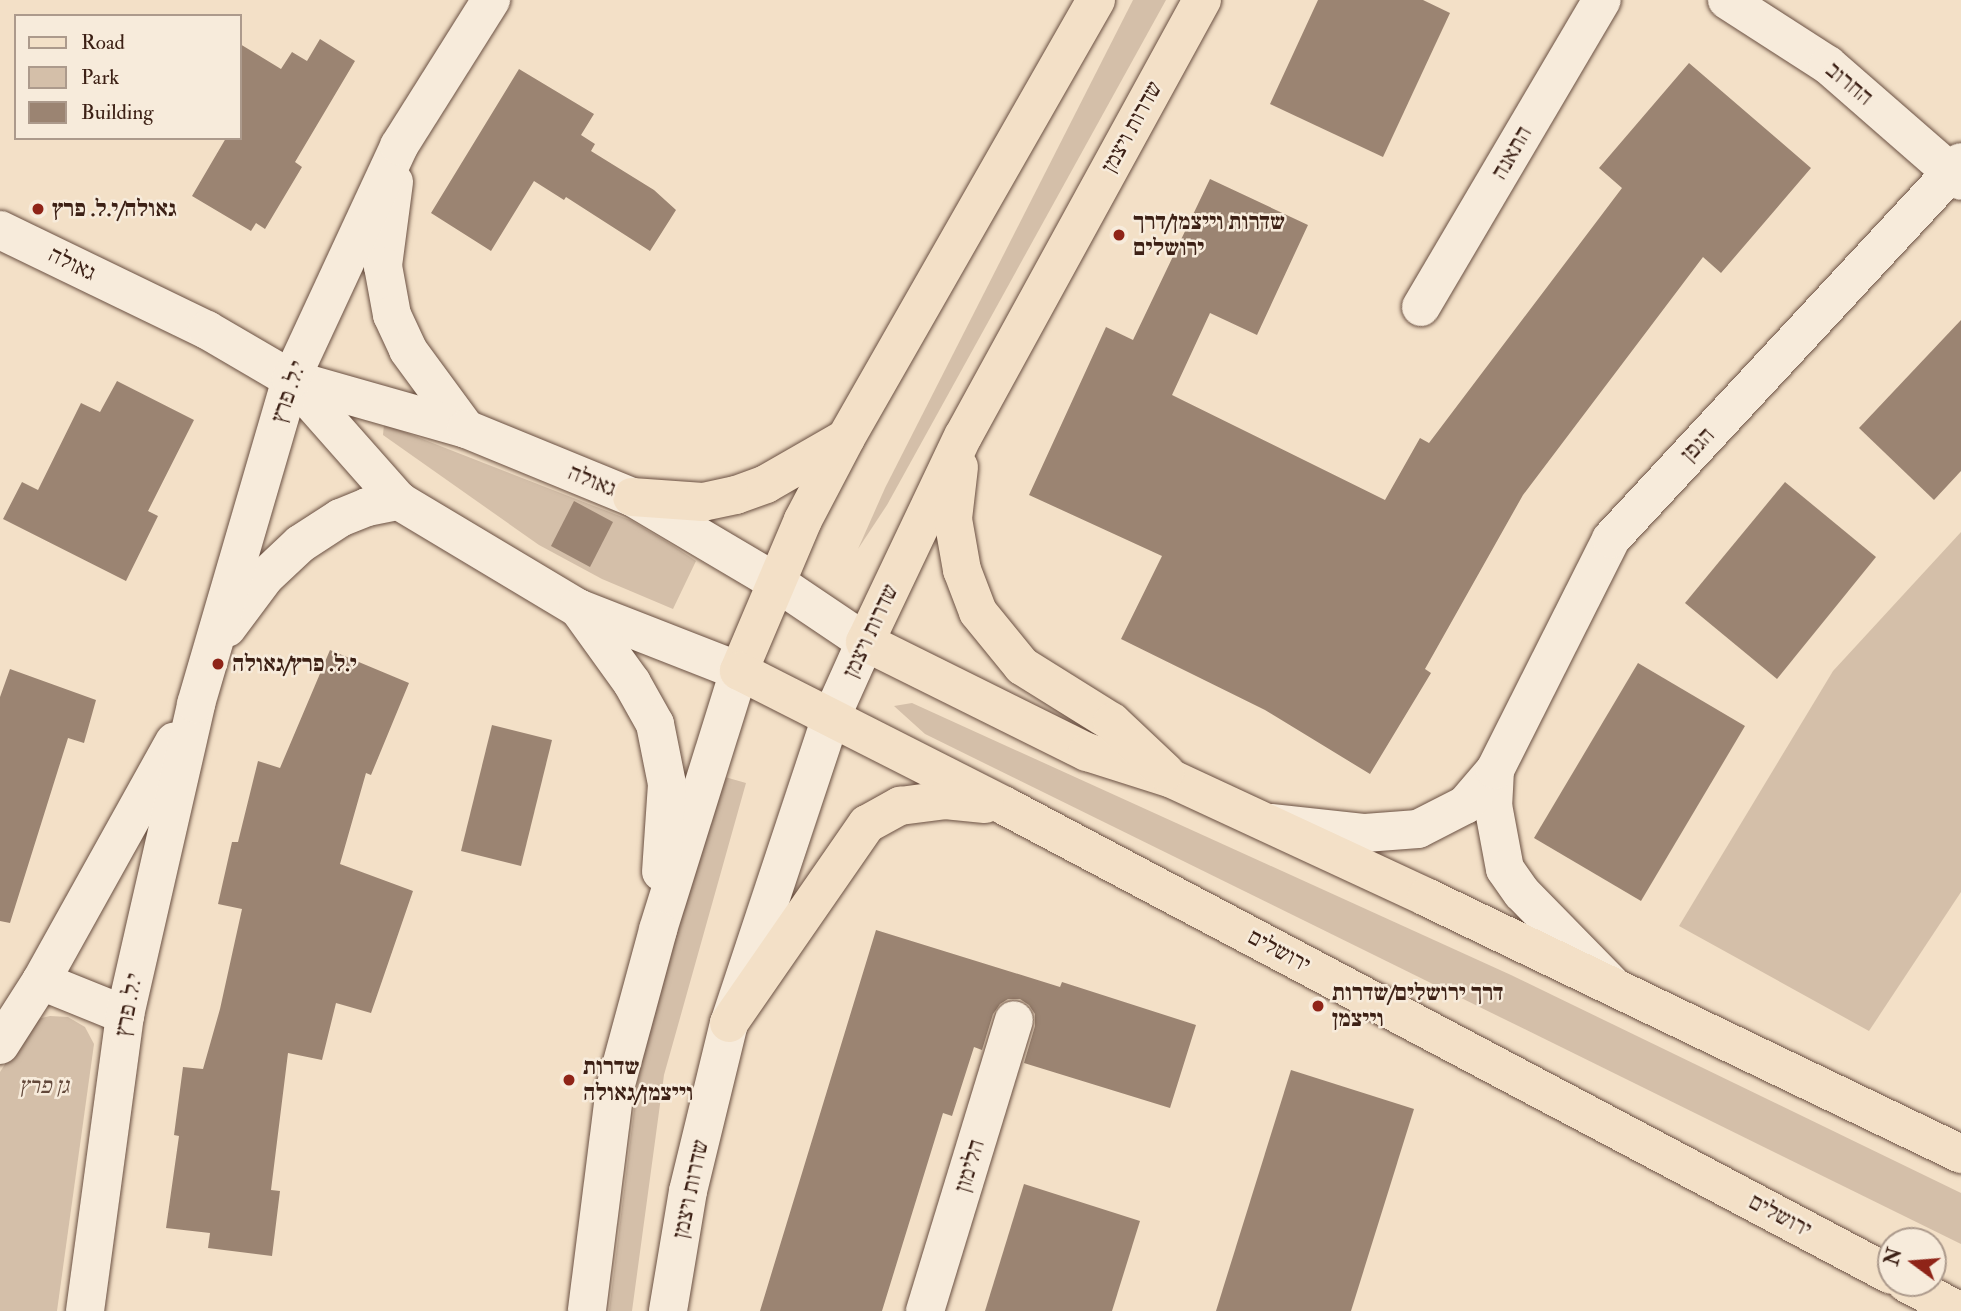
<!DOCTYPE html>
<html>
<head>
<meta charset="utf-8">
<style>
  body { margin:0 }
  #map { position:relative; width:1961px; height:1311px; overflow:hidden; background:#f3e0c7; font-family:"IM FELL Double Pica","Frank Ruhl Libre",serif }
  div>[style] { position:absolute }
  .green>* { inset:0; background:#d4bfa9 }
  .building>* { inset:0; background:#9b8472 }
  .roads { filter:drop-shadow(0 0 2px #6a5042) drop-shadow(0 0 2px #6a5042) }
  .minor>* { height:38px; margin:-19px; padding:0 19px; transform-origin:19px; border-radius:19px; background:#f7ebdb }
  .major>* { height:38px; margin:-19px; padding:0 19px; transform-origin:19px; border-radius:19px; background:#f3e0c7 }
  .dots>* { width:19px; height:19px; translate:-50% -50%; box-sizing:border-box; border:4px solid #f7ebdb; border-radius:50% }
  span { translate:-50% -50%; white-space:nowrap; text-align:center; line-height:1.15; -webkit-text-stroke:5px #f7ebdb; paint-order:stroke }
  .street-label { font-size:23px; color:#3c2015 }
  .poi-label { font-size:23px; color:#3c2015; font-weight:700 }
  .left { translate:0 -50%; text-align:left }
  .park-label { font-size:23px; color:#62483a; font-style:italic }
  .legend { position:absolute; left:14px; top:14px; width:228px; height:126px; box-sizing:border-box; background:#f7ebdb; border:2px solid #ac9a8c; margin:0; padding:9px 12px; list-style:none; font-size:21px; color:#3c2015 }
  .legend li { display:flex; align-items:center; gap:14px; height:35px }
  .legend b { width:35px; border:2px solid #ac9a8c }
  .north { position:absolute; left:1877px; top:1227px; width:70px; height:70px; box-sizing:border-box; background:#f7ebdb; border:2px solid #ac9a8c; border-radius:50%; rotate:286deg; font-size:19px; font-weight:700; line-height:28px; text-align:center; color:#3c2015 }
  .north::after { content:''; display:block; margin:auto; width:24px; height:32px; background:#8f2418; clip-path:polygon(50% 0,100% 100%,50% 72%,0 100%) }
</style>
</head>
<body>
<div id="map">
  <div class="green">
    <div style="clip-path:polygon(1133px 0,1166px 0,887px 505px,858px 549px,885px 488px)"></div>
    <div style="clip-path:polygon(384px 424px,630px 520px,672px 545px,696px 561px,673px 609px,602px 579px,539px 545px,383px 435px)"></div>
    <div style="clip-path:polygon(1961px 532px,1961px 892px,1869px 1031px,1679px 926px,1833px 671px)"></div>
    <div style="clip-path:polygon(912px 703px,1511px 975px,1961px 1193px,1961px 1244px,925px 734px,894px 706px)"></div>
    <div style="clip-path:polygon(725px 777px,746px 783px,664px 1075px,632px 1311px,609px 1311px,642px 1046px)"></div>
    <div style="clip-path:polygon(50px 1016px,68px 1017px,85px 1027px,94px 1044px,57px 1311px,0 1311px,0 1072px,33px 1020px)"></div>
  </div>
  <div class="building">
    <div style="clip-path:polygon(1318px 0,1423px 0,1450px 13px,1383px 157px,1270px 104px)"></div>
    <div style="clip-path:polygon(320px 39px,355px 61px,295px 162px,302px 167px,265px 229px,256px 223px,251px 231px,192px 196px,226px 138px,240px 138px,240px 44px,281px 69px,292px 52px,307px 61px)"></div>
    <div style="clip-path:polygon(1689px 63px,1811px 168px,1721px 273px,1703px 257px,1523px 495px,1425px 669px,1431px 673px,1370px 774px,1265px 710px,1121px 639px,1162px 556px,1029px 495px,1106px 327px,1133px 340px,1210px 179px,1308px 225px,1257px 335px,1210px 313px,1172px 395px,1385px 500px,1420px 438px,1429px 443px,1622px 188px,1599px 168px)"></div>
    <div style="clip-path:polygon(519px 69px,594px 114px,581px 135px,595px 144px,591px 151px,654px 190px,676px 210px,650px 251px,566px 197px,564px 200px,534px 181px,491px 251px,431px 213px)"></div>
    <div style="clip-path:polygon(1961px 320px,1961px 471px,1934px 500px,1859px 428px)"></div>
    <div style="clip-path:polygon(117px 381px,194px 420px,148px 511px,158px 516px,126px 581px,3px 519px,22px 482px,38px 490px,81px 403px,100px 412px)"></div>
    <div style="clip-path:polygon(1785px 482px,1876px 557px,1777px 679px,1685px 603px)"></div>
    <div style="clip-path:polygon(574px 501px,613px 522px,590px 567px,551px 546px)"></div>
    <div style="clip-path:polygon(330px 650px,409px 683px,371px 775px,366px 773px,340px 864px,413px 891px,371px 1013px,336px 1003px,322px 1060px,288px 1053px,271px 1190px,280px 1191px,272px 1256px,208px 1248px,210px 1233px,166px 1228px,179px 1136px,174px 1135px,183px 1067px,203px 1069px,220px 1009px,242px 909px,218px 904px,232px 842px,238px 842px,258px 761px,280px 768px)"></div>
    <div style="clip-path:polygon(1638px 663px,1745px 726px,1641px 901px,1534px 838px)"></div>
    <div style="clip-path:polygon(10px 669px,96px 700px,84px 743px,68px 738px,10px 923px,0 921px,0 697px)"></div>
    <div style="clip-path:polygon(492px 725px,552px 740px,521px 866px,461px 851px)"></div>
    <div style="clip-path:polygon(876px 930px,1060px 987px,1062px 982px,1196px 1025px,1170px 1108px,1024px 1063px,1035px 1026px,1035px 1014px,1029px 1005px,1020px 999px,1008px 999px,1000px 1004px,993px 1014px,982px 1050px,974px 1047px,952px 1116px,943px 1113px,882px 1311px,760px 1311px)"></div>
    <div style="clip-path:polygon(1291px 1070px,1414px 1109px,1351px 1311px,1216px 1311px)"></div>
    <div style="clip-path:polygon(1024px 1184px,1140px 1221px,1112px 1311px,985px 1311px)"></div>
  </div>
  <div class="roads">
    <div class="minor">
      <div style="left:1727px;top:0;width:120px;rotate:32.8deg"></div>
      <div style="left:1828px;top:65px;width:176px;rotate:41.1deg"></div>
      <div style="left:394px;top:182px;width:85px;rotate:97.5deg"></div>
      <div style="left:383px;top:266px;width:50px;rotate:79.6deg"></div>
      <div style="left:392px;top:315px;width:38px;rotate:65deg"></div>
      <div style="left:408px;top:350px;width:98px;rotate:53.7deg"></div>
      <div style="left:0;top:230px;width:230px;rotate:25.8deg"></div>
      <div style="left:207px;top:330px;width:97px;rotate:30.3deg"></div>
      <div style="left:291px;top:379px;width:182px;rotate:15.9deg"></div>
      <div style="left:466px;top:429px;width:179px;rotate:22.3deg"></div>
      <div style="left:632px;top:497px;width:167px;rotate:30.6deg"></div>
      <div style="left:776px;top:582px;width:107px;rotate:34deg"></div>
      <div style="left:865px;top:642px;width:85px;rotate:114.2deg"></div>
      <div style="left:830px;top:720px;width:319px;rotate:108.4deg"></div>
      <div style="left:729px;top:1023px;width:173px;rotate:103.7deg"></div>
      <div style="left:688px;top:1191px;width:122px;rotate:99.5deg"></div>
      <div style="left:1421px;top:307px;width:356px;rotate:-59.5deg"></div>
      <div style="left:291px;top:379px;width:163px;rotate:48.5deg"></div>
      <div style="left:399px;top:501px;width:209px;rotate:30.9deg"></div>
      <div style="left:578px;top:608px;width:173px;rotate:21.4deg"></div>
      <div style="left:739px;top:671px;width:271px;rotate:107.4deg"></div>
      <div style="left:658px;top:930px;width:164px;rotate:105.2deg"></div>
      <div style="left:615px;top:1088px;width:225px;rotate:97.2deg"></div>
      <div style="left:578px;top:608px;width:92px;rotate:54.2deg"></div>
      <div style="left:632px;top:683px;width:47px;rotate:60.7deg"></div>
      <div style="left:655px;top:724px;width:61px;rotate:78.7deg"></div>
      <div style="left:667px;top:784px;width:88px;rotate:93.9deg"></div>
      <div style="left:227px;top:628px;width:64px;rotate:-53.3deg"></div>
      <div style="left:265px;top:577px;width:48px;rotate:-43.3deg"></div>
      <div style="left:300px;top:544px;width:48px;rotate:-33deg"></div>
      <div style="left:340px;top:518px;width:29px;rotate:-22deg"></div>
      <div style="left:367px;top:507px;width:33px;rotate:-11deg"></div>
      <div style="left:1495px;top:770px;width:35px;rotate:93deg"></div>
      <div style="left:1493px;top:805px;width:65px;rotate:79.4deg"></div>
      <div style="left:1505px;top:869px;width:29px;rotate:55deg"></div>
      <div style="left:1522px;top:893px;width:127px;rotate:45.6deg"></div>
      <div style="left:1271px;top:823px;width:95px;rotate:6.1deg"></div>
      <div style="left:1365px;top:833px;width:53px;rotate:-4.3deg"></div>
      <div style="left:1418px;top:829px;width:53px;rotate:-27.1deg"></div>
      <div style="left:1465px;top:805px;width:46px;rotate:-49.4deg"></div>
      <div style="left:1495px;top:770px;width:258px;rotate:-63.3deg"></div>
      <div style="left:1611px;top:539px;width:514px;rotate:-47.13deg"></div>
      <div style="left:41px;top:981px;width:91px;rotate:22deg"></div>
      <div style="left:0;top:1045px;width:76px;rotate:-57.4deg"></div>
      <div style="left:41px;top:981px;width:274px;rotate:-60.9deg"></div>
      <div style="left:85px;top:1311px;width:299px;rotate:-82.3deg"></div>
      <div style="left:125px;top:1015px;width:319px;rotate:-77.1deg"></div>
      <div style="left:196px;top:704px;width:339px;rotate:-73.7deg"></div>
      <div style="left:291px;top:379px;width:257px;rotate:-65.1deg"></div>
      <div style="left:399px;top:146px;width:173px;rotate:-57.8deg"></div>
      <div style="left:925px;top:1311px;width:304px;rotate:-73deg"></div>
    </div>
    <div class="major">
      <div style="left:1096px;top:0;width:504px;rotate:119.72deg"></div>
      <div style="left:846px;top:438px;width:93px;rotate:117.7deg"></div>
      <div style="left:803px;top:520px;width:164px;rotate:113deg"></div>
      <div style="left:739px;top:671px;width:298px;rotate:26.9deg"></div>
      <div style="left:1005px;top:806px;width:1002px;rotate:27.89deg"></div>
      <div style="left:1202px;top:0;width:497px;rotate:118.7deg"></div>
      <div style="left:963px;top:436px;width:228px;rotate:115.4deg"></div>
      <div style="left:865px;top:642px;width:248px;rotate:26.4deg"></div>
      <div style="left:1087px;top:752px;width:89px;rotate:17.6deg"></div>
      <div style="left:1172px;top:779px;width:280px;rotate:24.9deg"></div>
      <div style="left:1426px;top:897px;width:594px;rotate:25.66deg"></div>
      <div style="left:959px;top:467px;width:52px;rotate:96.6deg"></div>
      <div style="left:953px;top:519px;width:52px;rotate:80deg"></div>
      <div style="left:962px;top:570px;width:45px;rotate:69.1deg"></div>
      <div style="left:978px;top:612px;width:70px;rotate:50.8deg"></div>
      <div style="left:1022px;top:666px;width:106px;rotate:31.9deg"></div>
      <div style="left:1112px;top:722px;width:73px;rotate:43.3deg"></div>
      <div style="left:632px;top:497px;width:71px;rotate:4deg"></div>
      <div style="left:703px;top:502px;width:34px;rotate:-12deg"></div>
      <div style="left:736px;top:495px;width:32px;rotate:-20deg"></div>
      <div style="left:766px;top:484px;width:92px;rotate:-29.9deg"></div>
      <div style="left:729px;top:1023px;width:242px;rotate:-55.3deg"></div>
      <div style="left:867px;top:824px;width:38px;rotate:-29deg"></div>
      <div style="left:900px;top:806px;width:45px;rotate:-7.6deg"></div>
      <div style="left:945px;top:800px;width:40px;rotate:5.7deg"></div>
      <div style="left:1906px;top:1283px;width:60px;rotate:27.8deg"></div>
    </div>
  </div>
  <div class="dots">
    <div style="left:38px;top:209px;background:#8f2418"></div>
    <div style="left:1119px;top:235px;background:#8f2418"></div>
    <div style="left:218px;top:664px;background:#8f2418"></div>
    <div style="left:1318px;top:1006px;background:#8f2418"></div>
    <div style="left:569px;top:1080px;background:#8f2418"></div>
  </div>
  <div class="street-label">
    <span style="left:1849px;top:84px;rotate:40deg">החרוב</span>
    <span style="left:1132px;top:127px;rotate:-61deg">שדרות ויצמן</span>
    <span style="left:1512px;top:153px;rotate:-60deg">התאנה</span>
    <span style="left:72px;top:264px;rotate:26deg">גאולה</span>
    <span style="left:289px;top:392px;rotate:-71deg">י.ל. פרץ</span>
    <span style="left:1698px;top:445px;rotate:-47deg">הגפן</span>
    <span style="left:592px;top:481px;rotate:22deg">גאולה</span>
    <span style="left:871px;top:631px;rotate:-65deg">שדרות ויצמן</span>
    <span style="left:1279px;top:951px;rotate:28deg">ירושלים</span>
    <span style="left:129px;top:1005px;rotate:-79deg">י.ל. פרץ</span>
    <span style="left:970px;top:1166px;rotate:-73deg">הלימון</span>
    <span style="left:691px;top:1189px;rotate:-78deg">שדרות ויצמן</span>
    <span style="left:1780px;top:1216px;rotate:28deg">ירושלים</span>
  </div>
  <div class="poi-label">
    <span class="left" style="left:52px;top:209px">גאולה/י.ל. פרץ</span>
    <span class="left" style="left:1133px;top:235px">שדרות וייצמן/דרך<br>ירושלים</span>
    <span class="left" style="left:232px;top:664px">י.ל. פרץ/גאולה</span>
    <span class="left" style="left:1332px;top:1006px">דרך ירושלים/שדרות<br>וייצמן</span>
    <span class="left" style="left:583px;top:1080px">שדרות<br>וייצמן/גאולה</span>
  </div>
  <div class="park-label">
    <span style="left:44px;top:1086px">גן פרץ</span>
  </div>
  <ul class="legend">
  <li><b style="height:9px;background:#f3e0c7"></b>Road</li>
  <li><b style="height:19px;background:#d4bfa9"></b>Park</li>
  <li><b style="height:19px;background:#9b8472"></b>Building</li>
  </ul>
  <div class="north">N</div>
</div>
</body>
</html>
